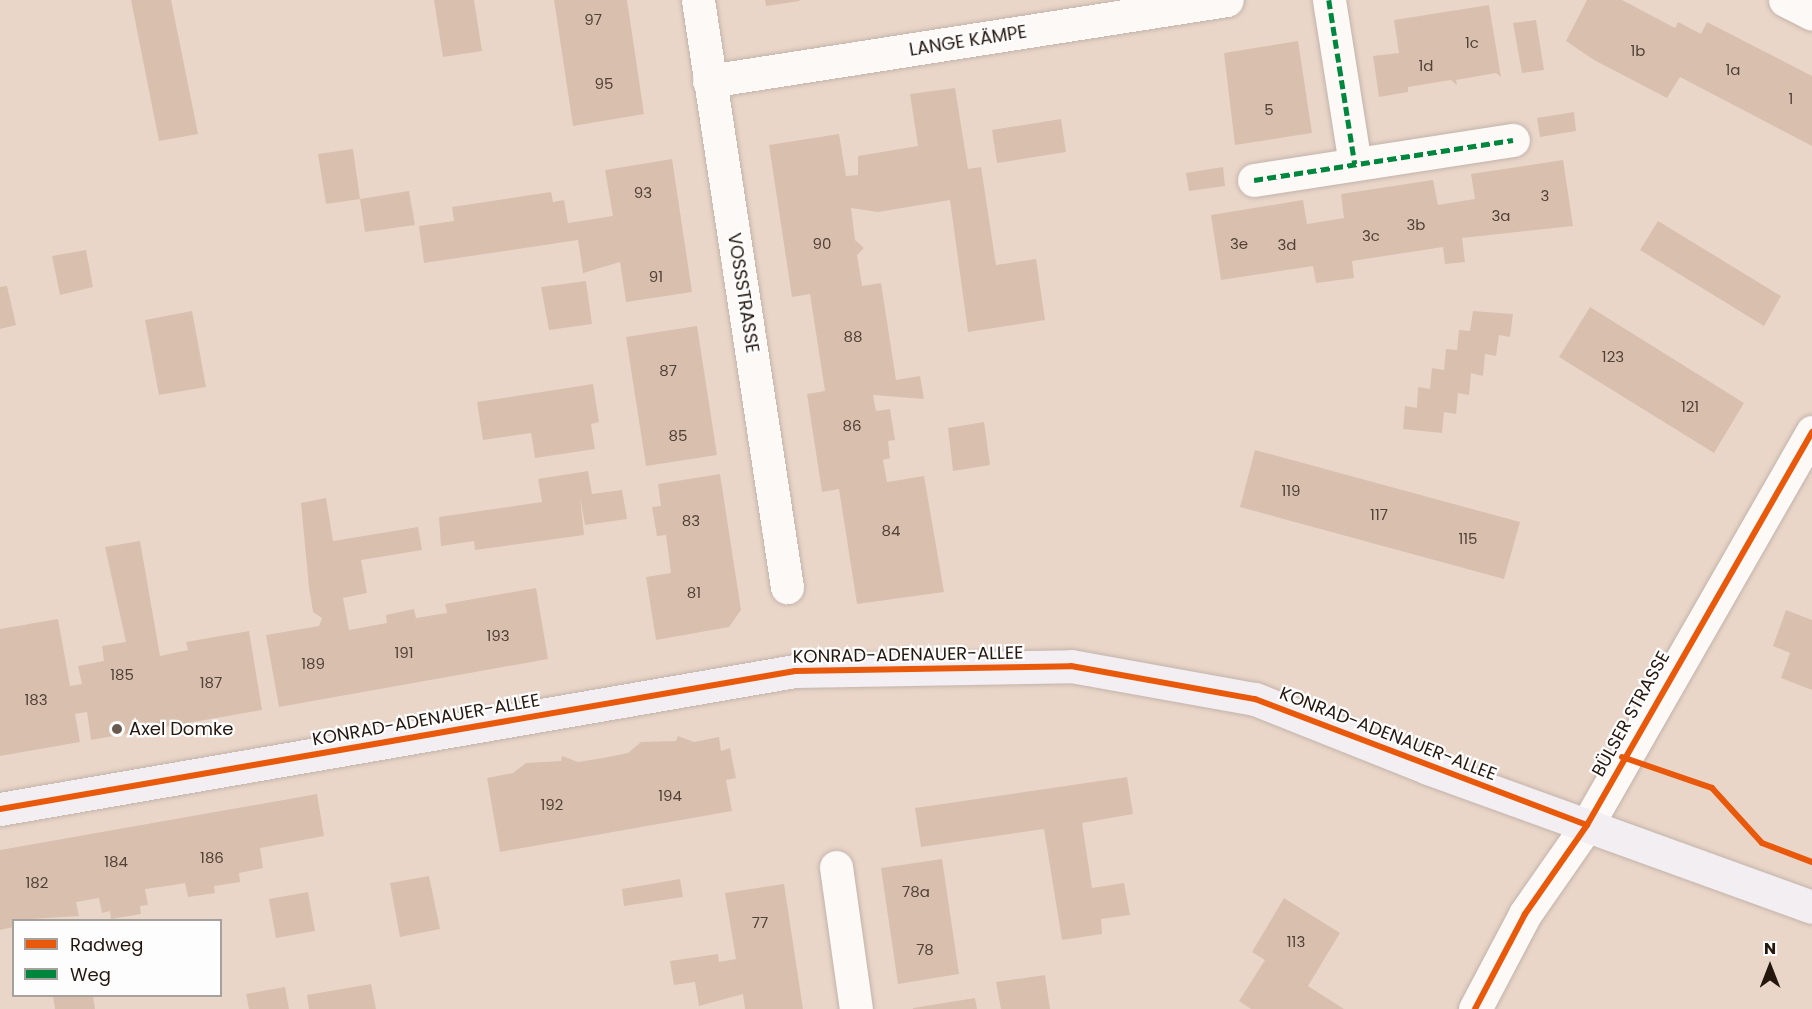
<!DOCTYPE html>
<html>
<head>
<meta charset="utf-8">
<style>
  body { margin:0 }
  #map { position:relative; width:1812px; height:1009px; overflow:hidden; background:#ead6c9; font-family:Poppins,sans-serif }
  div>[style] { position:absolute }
  .building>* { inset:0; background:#d9bfae }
  .roads { filter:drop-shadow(0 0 2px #c3b3aa) drop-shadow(0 0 2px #c3b3aa) }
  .street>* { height:33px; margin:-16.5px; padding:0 16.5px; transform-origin:16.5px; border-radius:16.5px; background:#fcf9f7 }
  .primary>* { height:33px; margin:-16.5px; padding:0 16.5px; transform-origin:16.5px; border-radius:16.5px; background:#f2eef1 }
  .quiet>* { height:4.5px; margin-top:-2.25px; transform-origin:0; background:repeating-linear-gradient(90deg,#00873e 0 9px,transparent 0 13.5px) }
  .cycleway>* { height:6px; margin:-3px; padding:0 3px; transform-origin:3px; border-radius:3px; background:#e8590c }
  .dots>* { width:16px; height:16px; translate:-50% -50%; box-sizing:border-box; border:3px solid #fdfdfd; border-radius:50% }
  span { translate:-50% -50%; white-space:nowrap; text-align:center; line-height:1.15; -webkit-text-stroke:4.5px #fdfdfd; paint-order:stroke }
  .number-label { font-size:15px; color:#514136 }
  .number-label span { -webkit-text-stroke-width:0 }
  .street-label { font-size:18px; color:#24170e }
  .poi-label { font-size:18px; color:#24170e }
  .left { translate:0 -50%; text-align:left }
  .legend { position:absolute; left:12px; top:919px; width:210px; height:78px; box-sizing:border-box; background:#fdfdfd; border:2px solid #a6a19d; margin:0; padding:8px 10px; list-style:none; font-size:18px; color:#24170e }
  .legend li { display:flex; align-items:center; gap:12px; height:30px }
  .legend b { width:30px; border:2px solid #a6a19d }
  .north { position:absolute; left:1740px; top:937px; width:60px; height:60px; -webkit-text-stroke:4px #fdfdfd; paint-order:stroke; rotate:0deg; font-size:16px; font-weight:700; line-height:24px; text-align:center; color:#24170e }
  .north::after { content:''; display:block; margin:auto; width:21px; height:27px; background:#24170e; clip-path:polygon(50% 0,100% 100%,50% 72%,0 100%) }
</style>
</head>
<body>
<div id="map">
  <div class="building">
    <div style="clip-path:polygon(131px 0,171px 0,198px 134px,159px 141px)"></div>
    <div style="clip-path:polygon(434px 0,474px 0,482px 51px,443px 57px)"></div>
    <div style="clip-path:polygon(554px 0,627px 0,644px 114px,573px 126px)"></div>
    <div style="clip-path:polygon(765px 0,799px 0,800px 1px,766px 6px)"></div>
    <div style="clip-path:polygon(1587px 0,1622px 0,1675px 28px,1678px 22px,1701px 34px,1707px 22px,1812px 76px,1812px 146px,1680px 77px,1667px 98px,1594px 60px,1566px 41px)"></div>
    <div style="clip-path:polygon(1489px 5px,1501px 77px,1496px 73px,1456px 80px,1457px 85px,1451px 80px,1408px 87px,1408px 92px,1379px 97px,1373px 56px,1399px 53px,1394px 20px)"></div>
    <div style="clip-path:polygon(1536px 20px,1544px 70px,1522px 73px,1513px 23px)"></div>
    <div style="clip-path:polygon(1298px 41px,1312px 133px,1235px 145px,1224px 53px)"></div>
    <div style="clip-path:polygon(955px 88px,968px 169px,981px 167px,996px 265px,1036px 259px,1045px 320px,968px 332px,950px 200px,878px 212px,851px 208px,855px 240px,864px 248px,857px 255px,862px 286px,881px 283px,896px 380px,920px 376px,924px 399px,873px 395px,876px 411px,890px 409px,895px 440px,888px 441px,890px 458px,883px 460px,887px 482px,924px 476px,944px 592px,857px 604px,839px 489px,822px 492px,807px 394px,825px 391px,810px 294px,792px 297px,769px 145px,839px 134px,846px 176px,858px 175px,858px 156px,918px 146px,910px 94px)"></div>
    <div style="clip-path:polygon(1574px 112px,1576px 131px,1540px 137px,1537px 118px)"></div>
    <div style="clip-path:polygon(1061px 119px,1066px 152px,997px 163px,992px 130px)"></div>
    <div style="clip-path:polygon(353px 149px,360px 199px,326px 204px,318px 154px)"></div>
    <div style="clip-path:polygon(672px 159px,692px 292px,626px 302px,620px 262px,583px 273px,578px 240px,424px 263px,419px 226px,454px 221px,452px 207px,551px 192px,553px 202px,564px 200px,568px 223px,613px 216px,605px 170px)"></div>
    <div style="clip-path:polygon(1563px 160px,1573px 226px,1462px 238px,1465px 262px,1445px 264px,1443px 247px,1352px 261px,1354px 278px,1316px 283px,1313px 266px,1221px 280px,1211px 215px,1303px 200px,1307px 224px,1344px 218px,1341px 194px,1433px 180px,1438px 205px,1456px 202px,1475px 199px,1471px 174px)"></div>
    <div style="clip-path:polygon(1223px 167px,1225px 186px,1189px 191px,1186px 173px)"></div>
    <div style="clip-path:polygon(409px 191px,415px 225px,365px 232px,360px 199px)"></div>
    <div style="clip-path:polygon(1658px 221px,1781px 296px,1764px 326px,1640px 250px)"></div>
    <div style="clip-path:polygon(86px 250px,93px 287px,60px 295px,52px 256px)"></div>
    <div style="clip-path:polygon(586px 281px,592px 324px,549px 330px,541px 287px)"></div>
    <div style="clip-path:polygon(7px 286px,16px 325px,0 329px,0 287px)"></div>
    <div style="clip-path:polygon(1590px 307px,1744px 403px,1714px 453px,1559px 357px)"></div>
    <div style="clip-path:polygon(192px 311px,206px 387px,159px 395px,145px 320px)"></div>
    <div style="clip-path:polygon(1473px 311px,1513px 314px,1510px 337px,1499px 335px,1496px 356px,1485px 354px,1483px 376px,1471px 373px,1469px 395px,1458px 393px,1456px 414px,1444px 412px,1442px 433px,1403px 429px,1405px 406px,1417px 408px,1418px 387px,1430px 389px,1432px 368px,1444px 370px,1446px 349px,1457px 350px,1459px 330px,1470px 331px)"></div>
    <div style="clip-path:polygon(697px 326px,717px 455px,646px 466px,626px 337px)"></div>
    <div style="clip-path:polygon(593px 384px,599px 422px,591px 424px,595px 449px,535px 458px,531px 433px,483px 440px,477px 402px)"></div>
    <div style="clip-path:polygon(984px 422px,990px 465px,953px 471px,948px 428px)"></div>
    <div style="clip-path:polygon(1255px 450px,1520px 522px,1504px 579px,1240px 507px)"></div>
    <div style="clip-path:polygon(588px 471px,592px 494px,622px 490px,627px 519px,585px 525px,580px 496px,584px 535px,475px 550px,474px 541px,441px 546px,439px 517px,542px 502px,538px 479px)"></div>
    <div style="clip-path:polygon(720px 474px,741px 610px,729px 627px,656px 640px,646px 577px,671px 573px,666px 535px,657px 536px,652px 507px,661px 506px,658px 484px)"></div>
    <div style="clip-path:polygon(326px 498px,333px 541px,418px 527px,422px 550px,361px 560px,367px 593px,343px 598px,349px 630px,387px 623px,386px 615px,414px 609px,416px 618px,447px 613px,445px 604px,536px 588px,548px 659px,279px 707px,266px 635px,319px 626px,322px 618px,313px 612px,309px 587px,301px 503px)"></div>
    <div style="clip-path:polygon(140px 541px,160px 656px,188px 650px,186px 642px,249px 631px,262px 710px,91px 740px,87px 712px,75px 714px,80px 742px,0 756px,0 629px,58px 619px,70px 686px,82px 684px,78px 666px,104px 661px,102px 646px,126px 642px,105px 547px)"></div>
    <div style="clip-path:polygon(1786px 610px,1812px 620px,1812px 690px,1781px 678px,1790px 653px,1773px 646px)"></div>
    <div style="clip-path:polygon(678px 736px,694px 742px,719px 737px,721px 751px,730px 748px,736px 778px,726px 780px,732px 811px,500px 852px,487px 778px,513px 773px,526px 763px,561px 761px,562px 756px,578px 762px,603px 758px,628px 753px,641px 742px,676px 741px)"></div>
    <div style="clip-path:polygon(1127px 777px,1133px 814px,1082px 823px,1092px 888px,1124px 883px,1130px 915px,1101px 919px,1102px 934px,1062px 940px,1044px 829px,921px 847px,915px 808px)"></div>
    <div style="clip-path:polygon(317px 794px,324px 836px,260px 848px,263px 868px,239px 873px,240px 882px,214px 886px,215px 893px,188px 897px,185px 883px,167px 886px,145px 889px,148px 905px,140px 906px,141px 914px,111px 919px,110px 911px,102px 913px,99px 898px,76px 902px,79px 916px,14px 920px,14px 927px,0 930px,0 850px)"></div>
    <div style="clip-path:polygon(942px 859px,959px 974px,898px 984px,881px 868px)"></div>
    <div style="clip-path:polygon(429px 876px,440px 929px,400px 937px,390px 883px)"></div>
    <div style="clip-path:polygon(680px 879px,683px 897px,624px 906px,622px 889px)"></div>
    <div style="clip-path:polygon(784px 884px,803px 1009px,745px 1009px,743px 994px,699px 1006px,695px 982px,674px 985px,670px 961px,718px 954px,719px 962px,736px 959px,725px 893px)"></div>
    <div style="clip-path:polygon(308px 892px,315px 931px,276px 938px,269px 899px)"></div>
    <div style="clip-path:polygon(1284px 898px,1340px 933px,1308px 986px,1344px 1009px,1251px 1009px,1239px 1001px,1265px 960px,1252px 952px)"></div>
    <div style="clip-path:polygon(1045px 975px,1050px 1009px,1001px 1009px,996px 982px)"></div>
    <div style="clip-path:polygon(371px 984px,376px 1009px,309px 1009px,307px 995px)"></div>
    <div style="clip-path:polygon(285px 987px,289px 1009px,249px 1009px,246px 994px)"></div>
    <div style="clip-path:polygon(53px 996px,93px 996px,95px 1009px,55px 1009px)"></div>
    <div style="clip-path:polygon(975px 998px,977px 1009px,913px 1009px,913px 1008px)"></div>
  </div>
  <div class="roads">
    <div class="street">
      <div style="left:698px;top:0;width:594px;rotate:81.38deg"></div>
      <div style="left:1329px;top:0;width:166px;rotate:81deg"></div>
      <div style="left:1785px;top:0;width:30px;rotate:27deg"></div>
      <div style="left:709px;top:81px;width:524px;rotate:-8.89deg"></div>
      <div style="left:1254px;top:180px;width:262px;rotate:-8.8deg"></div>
      <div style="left:836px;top:867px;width:143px;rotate:82deg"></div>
      <div style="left:1475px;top:1009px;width:107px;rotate:-62.2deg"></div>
      <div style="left:1525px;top:914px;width:108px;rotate:-55.1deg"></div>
      <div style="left:1587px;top:825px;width:453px;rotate:-60.2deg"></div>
    </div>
    <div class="primary">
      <div style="left:0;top:809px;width:807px;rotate:-9.85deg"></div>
      <div style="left:795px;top:671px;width:276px;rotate:-1deg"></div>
      <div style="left:1071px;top:666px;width:187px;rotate:10.2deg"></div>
      <div style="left:1255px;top:699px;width:186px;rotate:21.7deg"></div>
      <div style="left:1428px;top:768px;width:408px;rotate:19.9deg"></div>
    </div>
  </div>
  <div class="quiet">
    <div style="left:1329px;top:0;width:166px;rotate:81deg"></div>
    <div style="left:1254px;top:180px;width:262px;rotate:-8.8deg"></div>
  </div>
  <div class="cycleway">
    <div style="left:1622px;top:757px;width:95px;rotate:19deg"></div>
    <div style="left:1712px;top:788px;width:74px;rotate:47.7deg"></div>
    <div style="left:1762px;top:843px;width:53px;rotate:20.8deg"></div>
    <div style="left:0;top:809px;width:807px;rotate:-9.85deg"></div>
    <div style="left:795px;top:671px;width:276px;rotate:-1deg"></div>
    <div style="left:1071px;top:666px;width:187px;rotate:10.2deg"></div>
    <div style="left:1255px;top:699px;width:355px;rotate:20.8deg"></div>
    <div style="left:1475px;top:1009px;width:107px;rotate:-62.2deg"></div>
    <div style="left:1525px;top:914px;width:108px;rotate:-55.1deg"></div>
    <div style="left:1587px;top:825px;width:453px;rotate:-60.2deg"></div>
  </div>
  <div class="dots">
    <div style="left:117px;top:729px;background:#695a4f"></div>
  </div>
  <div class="number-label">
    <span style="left:593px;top:20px">97</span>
    <span style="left:1472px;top:43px">1c</span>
    <span style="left:1638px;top:51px">1b</span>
    <span style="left:1426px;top:66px">1d</span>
    <span style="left:1733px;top:70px">1a</span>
    <span style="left:604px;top:84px">95</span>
    <span style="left:1791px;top:99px">1</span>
    <span style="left:1269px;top:110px">5</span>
    <span style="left:643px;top:193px">93</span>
    <span style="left:1545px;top:196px">3</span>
    <span style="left:1501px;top:216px">3a</span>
    <span style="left:1416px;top:225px">3b</span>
    <span style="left:1371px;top:236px">3c</span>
    <span style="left:822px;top:244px">90</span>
    <span style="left:1239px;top:244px">3e</span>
    <span style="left:1287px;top:245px">3d</span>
    <span style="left:656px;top:277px">91</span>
    <span style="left:853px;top:337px">88</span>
    <span style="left:1613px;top:357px">123</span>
    <span style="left:668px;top:371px">87</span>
    <span style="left:1690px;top:407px">121</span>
    <span style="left:852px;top:426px">86</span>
    <span style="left:678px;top:436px">85</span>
    <span style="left:1291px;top:491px">119</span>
    <span style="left:1379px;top:515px">117</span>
    <span style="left:691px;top:521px">83</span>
    <span style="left:891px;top:531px">84</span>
    <span style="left:1468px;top:539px">115</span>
    <span style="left:694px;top:593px">81</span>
    <span style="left:498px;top:636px">193</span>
    <span style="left:404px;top:653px">191</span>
    <span style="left:313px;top:664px">189</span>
    <span style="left:122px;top:675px">185</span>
    <span style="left:211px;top:683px">187</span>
    <span style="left:36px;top:700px">183</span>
    <span style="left:670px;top:796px">194</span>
    <span style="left:552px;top:805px">192</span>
    <span style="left:212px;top:858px">186</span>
    <span style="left:116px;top:862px">184</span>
    <span style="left:37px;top:883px">182</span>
    <span style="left:916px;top:892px">78a</span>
    <span style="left:760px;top:923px">77</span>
    <span style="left:1296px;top:942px">113</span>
    <span style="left:925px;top:950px">78</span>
  </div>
  <div class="street-label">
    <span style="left:968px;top:41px;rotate:-9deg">LANGE KÄMPE</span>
    <span style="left:743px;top:293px;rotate:81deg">VOSSSTRASSE</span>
    <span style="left:908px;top:655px;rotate:-1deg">KONRAD-ADENAUER-ALLEE</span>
    <span style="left:1631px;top:714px;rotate:-61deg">BÜLSER STRASSE</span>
    <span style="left:426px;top:720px;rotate:-10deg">KONRAD-ADENAUER-ALLEE</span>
    <span style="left:1388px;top:734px;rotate:21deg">KONRAD-ADENAUER-ALLEE</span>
  </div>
  <div class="poi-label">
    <span class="left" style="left:129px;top:729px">Axel Domke</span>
  </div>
  <ul class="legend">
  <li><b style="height:8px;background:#e8590c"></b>Radweg</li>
  <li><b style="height:8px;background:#00873e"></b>Weg</li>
  </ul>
  <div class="north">N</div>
</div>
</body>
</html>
